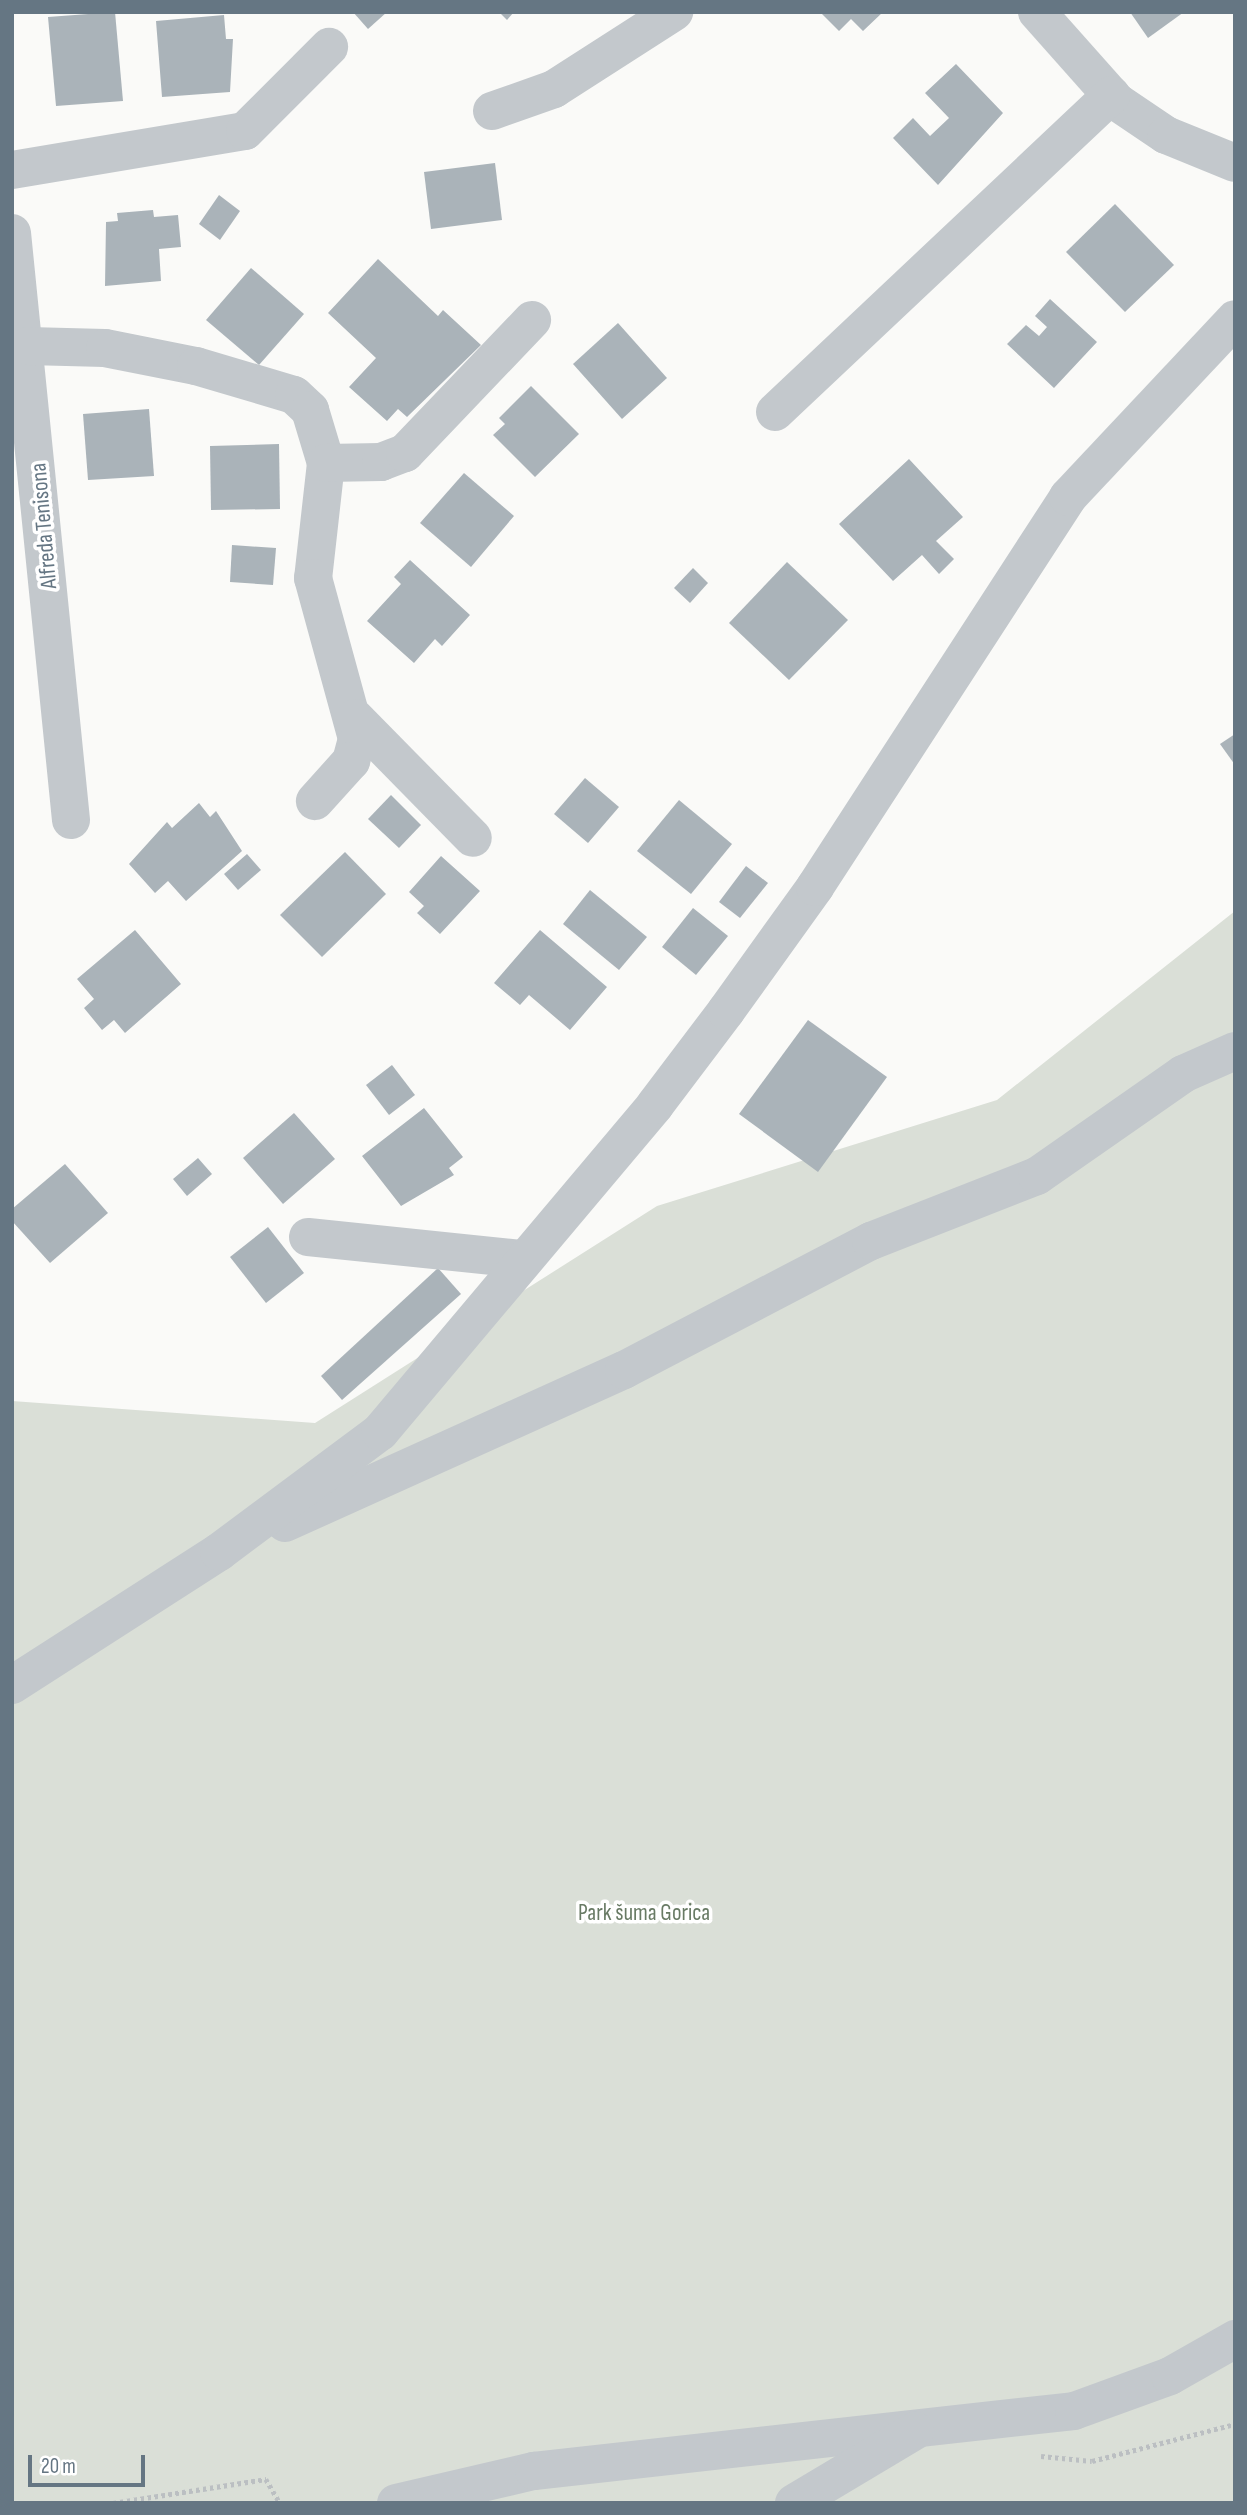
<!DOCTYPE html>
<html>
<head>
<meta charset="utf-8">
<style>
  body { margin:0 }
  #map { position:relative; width:1247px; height:2515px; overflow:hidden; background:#fafaf8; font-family:"Sofia Sans Condensed",sans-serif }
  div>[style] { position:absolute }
  .green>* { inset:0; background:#dadfd7 }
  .building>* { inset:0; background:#aab3b9 }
  .path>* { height:4.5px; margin-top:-2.25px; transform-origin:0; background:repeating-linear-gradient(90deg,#bbbfc2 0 3.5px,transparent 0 7px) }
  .minor>* { height:38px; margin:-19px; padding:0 19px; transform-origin:19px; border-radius:19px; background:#c3c8cc }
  span { translate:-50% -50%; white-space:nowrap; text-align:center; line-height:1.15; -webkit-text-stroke:7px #fff; paint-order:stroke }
  .street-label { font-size:23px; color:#657683 }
  .park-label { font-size:23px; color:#687a64 }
  .frame { position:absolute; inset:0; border:14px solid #657683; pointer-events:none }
  .scale { position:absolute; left:28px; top:2455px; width:117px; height:32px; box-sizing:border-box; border:4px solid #657683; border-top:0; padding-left:9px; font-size:21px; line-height:24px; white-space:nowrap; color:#657683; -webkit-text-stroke:5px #fff; paint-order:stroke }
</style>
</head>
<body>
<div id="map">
  <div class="green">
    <div style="clip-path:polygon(1235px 911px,1235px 2503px,12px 2503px,12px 1401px,315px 1423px,657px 1206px,997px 1100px)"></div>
  </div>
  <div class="building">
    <div style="clip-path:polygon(115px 12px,123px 101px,56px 106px,48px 17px)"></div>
    <div style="clip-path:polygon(353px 12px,387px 12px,368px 29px)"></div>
    <div style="clip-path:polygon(499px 12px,514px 12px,507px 20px)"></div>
    <div style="clip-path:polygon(820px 12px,883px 12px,863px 31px,851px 19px,839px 31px)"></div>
    <div style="clip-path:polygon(1130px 12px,1184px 12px,1148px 38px)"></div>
    <div style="clip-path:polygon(224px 15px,226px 39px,233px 39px,230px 92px,162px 97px,156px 21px)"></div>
    <div style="clip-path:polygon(956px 64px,1003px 113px,938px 185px,893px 138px,913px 118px,930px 136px,949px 118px,925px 93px)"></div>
    <div style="clip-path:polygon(495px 163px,502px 220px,431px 229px,424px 172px)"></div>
    <div style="clip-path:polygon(219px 195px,240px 211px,220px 240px,199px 224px)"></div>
    <div style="clip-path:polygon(1115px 204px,1174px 265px,1125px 312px,1066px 252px)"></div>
    <div style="clip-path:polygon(153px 210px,154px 217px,178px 215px,181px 247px,159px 249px,161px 281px,105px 286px,106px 222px,118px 221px,117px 213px)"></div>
    <div style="clip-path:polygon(378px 259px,438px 316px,443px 310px,481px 345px,407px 417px,398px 409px,387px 421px,349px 387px,376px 358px,328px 313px)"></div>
    <div style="clip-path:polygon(251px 268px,304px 314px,259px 365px,206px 320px)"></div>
    <div style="clip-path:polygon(1050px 299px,1097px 342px,1054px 388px,1007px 344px,1026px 325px,1039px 336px,1047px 327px,1035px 316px)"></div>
    <div style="clip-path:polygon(618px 323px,667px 378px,622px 419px,573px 364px)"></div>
    <div style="clip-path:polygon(531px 386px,579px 434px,535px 477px,493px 435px,505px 424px,499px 418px)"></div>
    <div style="clip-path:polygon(149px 409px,154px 476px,88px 480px,83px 414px)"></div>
    <div style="clip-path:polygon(279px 444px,280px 509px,211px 510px,210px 446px)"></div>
    <div style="clip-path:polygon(909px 459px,963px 517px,936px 541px,954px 559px,939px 574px,922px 555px,893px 581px,839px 524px)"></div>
    <div style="clip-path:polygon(464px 473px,514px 516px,471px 567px,420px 523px)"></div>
    <div style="clip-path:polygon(232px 545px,276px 548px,273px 585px,230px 582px)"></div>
    <div style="clip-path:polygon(410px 560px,470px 615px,442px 646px,435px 639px,414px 663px,367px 621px,401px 584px,394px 577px)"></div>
    <div style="clip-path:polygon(787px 562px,848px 620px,789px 680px,729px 623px)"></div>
    <div style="clip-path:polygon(693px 568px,708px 583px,690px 603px,674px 588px)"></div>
    <div style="clip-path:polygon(1235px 734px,1235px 765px,1220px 744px)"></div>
    <div style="clip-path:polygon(585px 778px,619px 807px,588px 843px,554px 814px)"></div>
    <div style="clip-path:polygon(391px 795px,421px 825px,399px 848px,368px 819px)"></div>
    <div style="clip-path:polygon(679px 800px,732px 844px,691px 894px,637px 851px)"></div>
    <div style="clip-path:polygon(199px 803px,210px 817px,216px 811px,242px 851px,186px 901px,168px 881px,155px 893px,129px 864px,167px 822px,172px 828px)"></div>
    <div style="clip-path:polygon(345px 852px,386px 894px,322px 957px,280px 915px)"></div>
    <div style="clip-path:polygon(247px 854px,261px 870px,238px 890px,224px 874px)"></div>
    <div style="clip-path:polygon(441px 856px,480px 891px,440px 934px,417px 913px,424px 906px,409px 892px)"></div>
    <div style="clip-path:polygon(746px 866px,768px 883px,740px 918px,719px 902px)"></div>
    <div style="clip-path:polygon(590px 890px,647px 937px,619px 970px,563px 924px)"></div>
    <div style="clip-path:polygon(693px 908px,728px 936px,696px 975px,662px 947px)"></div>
    <div style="clip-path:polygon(135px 930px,181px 984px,125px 1033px,114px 1020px,102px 1030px,84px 1008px,94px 999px,77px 979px)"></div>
    <div style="clip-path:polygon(540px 930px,607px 987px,570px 1030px,529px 995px,520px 1005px,494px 983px)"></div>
    <div style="clip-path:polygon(808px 1020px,887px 1077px,818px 1172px,739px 1114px)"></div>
    <div style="clip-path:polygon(392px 1065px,415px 1095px,389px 1115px,366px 1085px)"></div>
    <div style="clip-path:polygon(424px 1108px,463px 1157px,449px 1168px,454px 1175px,401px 1206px,362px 1156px)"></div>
    <div style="clip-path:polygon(294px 1113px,335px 1159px,283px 1204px,243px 1158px)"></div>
    <div style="clip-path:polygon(198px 1158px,212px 1174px,187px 1196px,173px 1179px)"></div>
    <div style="clip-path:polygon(65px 1164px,108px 1213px,50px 1263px,12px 1221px,12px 1209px)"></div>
    <div style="clip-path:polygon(268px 1227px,304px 1273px,266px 1303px,230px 1257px)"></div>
    <div style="clip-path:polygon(438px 1268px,461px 1294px,342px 1400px,321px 1376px)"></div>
  </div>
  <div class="path">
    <div style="left:1041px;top:2456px;width:51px;rotate:5.6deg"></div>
    <div style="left:1092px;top:2461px;width:148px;rotate:-14.5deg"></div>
    <div style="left:113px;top:2503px;width:155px;rotate:-8.9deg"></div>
    <div style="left:266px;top:2479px;width:28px;rotate:60deg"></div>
  </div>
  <div class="minor">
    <div style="left:1037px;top:12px;width:120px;rotate:48.4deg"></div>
    <div style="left:1117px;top:102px;width:59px;rotate:34deg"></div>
    <div style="left:1166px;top:135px;width:74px;rotate:22.1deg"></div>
    <div style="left:492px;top:111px;width:66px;rotate:-19.5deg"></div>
    <div style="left:554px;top:89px;width:143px;rotate:-32.7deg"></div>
    <div style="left:12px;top:170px;width:236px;rotate:-9.5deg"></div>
    <div style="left:245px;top:131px;width:119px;rotate:-45deg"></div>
    <div style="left:12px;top:233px;width:590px;rotate:84.26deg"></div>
    <div style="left:28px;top:346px;width:77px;rotate:1.5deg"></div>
    <div style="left:105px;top:348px;width:93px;rotate:11.2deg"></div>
    <div style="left:196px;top:366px;width:102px;rotate:16.5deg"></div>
    <div style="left:294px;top:395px;width:22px;rotate:43deg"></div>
    <div style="left:310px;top:410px;width:55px;rotate:73.2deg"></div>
    <div style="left:326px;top:463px;width:116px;rotate:96.4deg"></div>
    <div style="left:313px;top:578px;width:167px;rotate:74.7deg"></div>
    <div style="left:357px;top:739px;width:23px;rotate:105deg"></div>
    <div style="left:351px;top:761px;width:54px;rotate:132deg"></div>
    <div style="left:775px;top:412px;width:462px;rotate:-43.3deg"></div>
    <div style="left:326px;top:463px;width:55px;rotate:-1deg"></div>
    <div style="left:381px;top:462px;width:26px;rotate:-21deg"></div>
    <div style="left:405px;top:453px;width:184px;rotate:-46.3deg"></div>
    <div style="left:355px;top:718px;width:168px;rotate:45.5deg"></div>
    <div style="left:308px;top:1237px;width:214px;rotate:5.9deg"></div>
    <div style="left:285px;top:1523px;width:372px;rotate:-24.3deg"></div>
    <div style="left:624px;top:1370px;width:279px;rotate:-27.6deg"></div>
    <div style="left:871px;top:1241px;width:178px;rotate:-21.4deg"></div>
    <div style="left:1037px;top:1176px;width:178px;rotate:-34.9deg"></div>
    <div style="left:1183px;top:1074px;width:57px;rotate:-23.9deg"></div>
    <div style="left:12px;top:1685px;width:246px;rotate:-32.7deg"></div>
    <div style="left:219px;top:1552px;width:201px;rotate:-36.7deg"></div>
    <div style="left:380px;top:1432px;width:427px;rotate:-49.9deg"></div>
    <div style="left:655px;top:1105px;width:118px;rotate:-52.9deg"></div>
    <div style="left:726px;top:1011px;width:153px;rotate:-54.3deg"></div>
    <div style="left:815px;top:887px;width:465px;rotate:-57deg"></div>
    <div style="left:1068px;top:497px;width:244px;rotate:-46.8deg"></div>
    <div style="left:396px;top:2503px;width:142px;rotate:-13.1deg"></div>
    <div style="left:534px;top:2471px;width:543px;rotate:-6.34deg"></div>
    <div style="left:1074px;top:2411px;width:102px;rotate:-20deg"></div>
    <div style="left:1170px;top:2376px;width:75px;rotate:-29.6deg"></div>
    <div style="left:794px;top:2503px;width:141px;rotate:-30.8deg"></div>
  </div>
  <div class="street-label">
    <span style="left:44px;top:526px;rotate:-95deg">Alfreda Tenisona</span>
  </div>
  <div class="park-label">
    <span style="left:644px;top:1913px">Park šuma Gorica</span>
  </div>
  <div class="frame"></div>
  <div class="scale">20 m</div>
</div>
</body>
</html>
